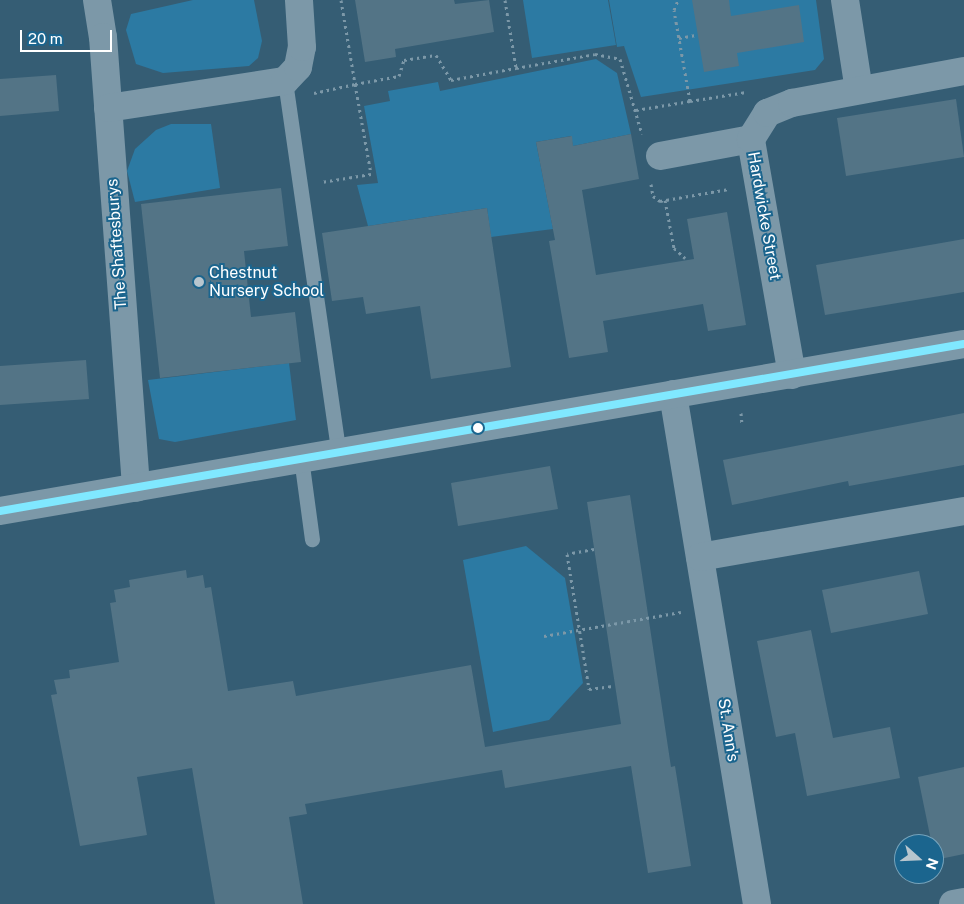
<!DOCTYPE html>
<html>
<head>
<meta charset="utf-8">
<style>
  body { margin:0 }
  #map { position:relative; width:964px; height:904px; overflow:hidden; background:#355d74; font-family:"Public Sans",sans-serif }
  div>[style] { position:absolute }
  .green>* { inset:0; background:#2c7aa3 }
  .building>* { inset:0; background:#537486 }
  .path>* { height:3px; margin-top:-1.5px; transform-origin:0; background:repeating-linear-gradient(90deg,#7c98a8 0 2.5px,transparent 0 6.5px) }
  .service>* { height:15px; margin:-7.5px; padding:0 7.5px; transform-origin:7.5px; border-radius:7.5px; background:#7c98a8 }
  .minor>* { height:28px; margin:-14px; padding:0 14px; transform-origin:14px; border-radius:14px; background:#7c98a8 }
  .tertiary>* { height:28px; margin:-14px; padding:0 14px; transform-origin:14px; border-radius:14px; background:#7c98a8 }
  .bus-1>* { height:8px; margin:-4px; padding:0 4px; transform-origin:4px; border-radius:4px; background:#80e8ff }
  .dots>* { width:14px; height:14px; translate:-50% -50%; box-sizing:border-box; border:2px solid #1b658e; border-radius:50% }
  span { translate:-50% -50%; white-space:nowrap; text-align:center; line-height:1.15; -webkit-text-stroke:4px #1b658e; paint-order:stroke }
  .street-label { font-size:16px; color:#fff }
  .poi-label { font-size:16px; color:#fff }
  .left { translate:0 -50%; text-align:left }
  .north { position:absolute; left:894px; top:834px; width:50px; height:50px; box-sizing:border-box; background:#1b658e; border:1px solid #76a3bb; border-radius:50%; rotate:110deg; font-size:14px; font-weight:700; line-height:20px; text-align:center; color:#fff }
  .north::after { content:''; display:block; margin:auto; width:18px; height:22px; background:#b8c6ce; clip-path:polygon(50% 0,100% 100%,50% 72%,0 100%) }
  .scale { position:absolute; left:20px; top:30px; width:92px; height:22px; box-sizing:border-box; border:2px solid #fff; border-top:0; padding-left:6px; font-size:15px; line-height:18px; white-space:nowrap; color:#fff; -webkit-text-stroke:4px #1b658e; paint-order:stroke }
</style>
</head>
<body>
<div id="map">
  <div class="green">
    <div style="clip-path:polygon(193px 0,254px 0,262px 41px,258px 58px,249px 66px,163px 73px,136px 64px,126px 30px,131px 14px)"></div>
    <div style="clip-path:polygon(523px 0,608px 0,616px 45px,532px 58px)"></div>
    <div style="clip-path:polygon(609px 0,816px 0,824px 59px,815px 70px,641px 97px,624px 46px,617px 47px)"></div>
    <div style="clip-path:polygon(596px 59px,617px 73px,631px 134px,573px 146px,571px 136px,536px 142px,553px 229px,491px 237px,487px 208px,368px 226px,357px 185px,378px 183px,364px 106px,390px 101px,388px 91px,438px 82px,440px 91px)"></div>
    <div style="clip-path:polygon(171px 124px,211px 124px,220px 188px,135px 202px,127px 171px,135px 149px,156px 130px)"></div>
    <div style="clip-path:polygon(289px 363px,296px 420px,175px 442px,159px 439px,148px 380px)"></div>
    <div style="clip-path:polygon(526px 546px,565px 578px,583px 683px,549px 720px,493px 732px,463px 560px)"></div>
  </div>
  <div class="building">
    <div style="clip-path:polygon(355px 0,454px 0,455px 4px,489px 0,494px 32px,395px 49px,396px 57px,365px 62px)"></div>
    <div style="clip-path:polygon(692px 0,729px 0,731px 16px,799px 5px,804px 42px,737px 53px,739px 66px,704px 72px)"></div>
    <div style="clip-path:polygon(56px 75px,59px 111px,0 116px,0 79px)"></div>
    <div style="clip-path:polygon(956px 99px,964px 157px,846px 176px,837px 118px)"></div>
    <div style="clip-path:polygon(631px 134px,639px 179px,582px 190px,596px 275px,694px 259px,687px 219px,727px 212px,746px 325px,708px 331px,703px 304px,603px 321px,608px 352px,569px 358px,549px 241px,555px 240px,536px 142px,572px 136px,573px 146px)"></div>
    <div style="clip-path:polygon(281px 188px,288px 246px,244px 251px,251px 317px,295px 312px,301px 362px,160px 378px,141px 204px)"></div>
    <div style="clip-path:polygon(487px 208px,511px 367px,431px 379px,420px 306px,366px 314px,363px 297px,332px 301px,322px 233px)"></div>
    <div style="clip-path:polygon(964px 239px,964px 292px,825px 315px,816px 265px)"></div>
    <div style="clip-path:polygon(86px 360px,89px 399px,0 405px,0 366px)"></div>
    <div style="clip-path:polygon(964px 413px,964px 465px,849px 486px,848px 481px,732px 505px,723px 460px)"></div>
    <div style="clip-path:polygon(550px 466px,558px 509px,458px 526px,451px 483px)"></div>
    <div style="clip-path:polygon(630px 495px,671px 767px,675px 766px,691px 866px,648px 873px,631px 766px,505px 788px,502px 770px,305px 804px,307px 814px,289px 817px,303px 904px,215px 904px,192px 768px,137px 777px,147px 835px,80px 846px,51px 695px,57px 694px,54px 680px,70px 678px,69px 670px,119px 662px,110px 603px,116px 602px,114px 590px,130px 587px,129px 580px,186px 570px,187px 578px,203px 575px,205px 588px,211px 587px,228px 691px,293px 681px,296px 696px,471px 665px,485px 747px,621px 724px,587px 502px)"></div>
    <div style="clip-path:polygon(919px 571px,928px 614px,831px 633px,822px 590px)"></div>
    <div style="clip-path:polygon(811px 630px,833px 738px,890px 727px,900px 778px,807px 796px,795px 733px,776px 737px,757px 641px)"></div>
    <div style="clip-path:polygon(964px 767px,964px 854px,935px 860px,918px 777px)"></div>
  </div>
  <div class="path">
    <div style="left:341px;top:0;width:85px;rotate:80.5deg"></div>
    <div style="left:355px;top:84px;width:45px;rotate:-10.3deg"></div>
    <div style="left:399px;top:76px;width:17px;rotate:-73deg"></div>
    <div style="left:404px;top:60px;width:32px;rotate:-9deg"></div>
    <div style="left:436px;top:55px;width:29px;rotate:59deg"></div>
    <div style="left:451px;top:80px;width:66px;rotate:-10.5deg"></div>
    <div style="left:505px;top:0;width:69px;rotate:80.8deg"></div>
    <div style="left:516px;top:68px;width:80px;rotate:-10deg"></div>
    <div style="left:595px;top:54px;width:25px;rotate:11deg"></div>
    <div style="left:620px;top:59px;width:78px;rotate:73.7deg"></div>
    <div style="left:679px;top:38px;width:17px;rotate:-10deg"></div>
    <div style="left:314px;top:93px;width:42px;rotate:-12.4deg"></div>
    <div style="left:355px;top:84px;width:91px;rotate:79.9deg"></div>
    <div style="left:371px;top:174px;width:50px;rotate:170.7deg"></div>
    <div style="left:690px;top:101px;width:57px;rotate:-9.1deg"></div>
    <div style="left:636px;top:110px;width:55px;rotate:-9.5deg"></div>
    <div style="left:690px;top:101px;width:92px;rotate:-100deg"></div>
    <div style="left:674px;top:10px;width:11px;rotate:-68deg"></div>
    <div style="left:651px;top:184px;width:12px;rotate:81deg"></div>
    <div style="left:653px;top:196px;width:9px;rotate:36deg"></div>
    <div style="left:660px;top:201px;width:70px;rotate:-9.9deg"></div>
    <div style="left:665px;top:200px;width:49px;rotate:79.4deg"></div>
    <div style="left:674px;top:248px;width:15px;rotate:42deg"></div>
    <div style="left:741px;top:413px;width:12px;rotate:85deg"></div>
    <div style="left:594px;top:549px;width:27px;rotate:170deg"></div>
    <div style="left:567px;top:554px;width:137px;rotate:80.7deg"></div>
    <div style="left:589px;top:689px;width:26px;rotate:-7deg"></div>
    <div style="left:544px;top:636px;width:139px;rotate:-9.9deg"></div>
  </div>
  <div class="service">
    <div style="left:285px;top:81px;width:374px;rotate:81.8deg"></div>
    <div style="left:301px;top:458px;width:82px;rotate:82.3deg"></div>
  </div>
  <div class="minor">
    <div style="left:97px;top:0;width:37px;rotate:81deg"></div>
    <div style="left:103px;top:37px;width:452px;rotate:85.8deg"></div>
    <div style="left:845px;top:0;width:91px;rotate:81.2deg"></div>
    <div style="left:108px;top:108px;width:179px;rotate:-8.7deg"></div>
    <div style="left:285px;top:81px;width:19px;rotate:-47deg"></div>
    <div style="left:298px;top:67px;width:20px;rotate:-79deg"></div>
    <div style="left:302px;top:47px;width:47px;rotate:-93.7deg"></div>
    <div style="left:660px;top:156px;width:93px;rotate:-10.6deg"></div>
    <div style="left:792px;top:375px;width:240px;rotate:-99.9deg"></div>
    <div style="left:751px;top:139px;width:31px;rotate:-58deg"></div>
    <div style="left:767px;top:113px;width:27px;rotate:-22deg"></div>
    <div style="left:792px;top:103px;width:175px;rotate:-10.5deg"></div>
    <div style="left:673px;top:394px;width:517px;rotate:80.65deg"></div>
    <div style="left:700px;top:557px;width:268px;rotate:-9.9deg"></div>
    <div style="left:953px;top:904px;width:11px;rotate:-10deg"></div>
  </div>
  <div class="tertiary">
    <div style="left:0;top:511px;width:978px;rotate:-9.83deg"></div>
  </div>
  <div class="bus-1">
    <div style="left:0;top:511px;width:978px;rotate:-9.83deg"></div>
  </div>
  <div class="dots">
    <div style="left:199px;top:282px;background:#b8c6ce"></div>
    <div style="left:478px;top:428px;background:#fff"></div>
  </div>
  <div class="street-label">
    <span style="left:764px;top:216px;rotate:80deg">Hardwicke Street</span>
    <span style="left:117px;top:244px;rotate:-94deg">The Shaftesburys</span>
    <span style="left:728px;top:730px;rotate:81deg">St. Ann's</span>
  </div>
  <div class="poi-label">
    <span class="left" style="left:209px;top:282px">Chestnut<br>Nursery School</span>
  </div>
  <div class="north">N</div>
  <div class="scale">20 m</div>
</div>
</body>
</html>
